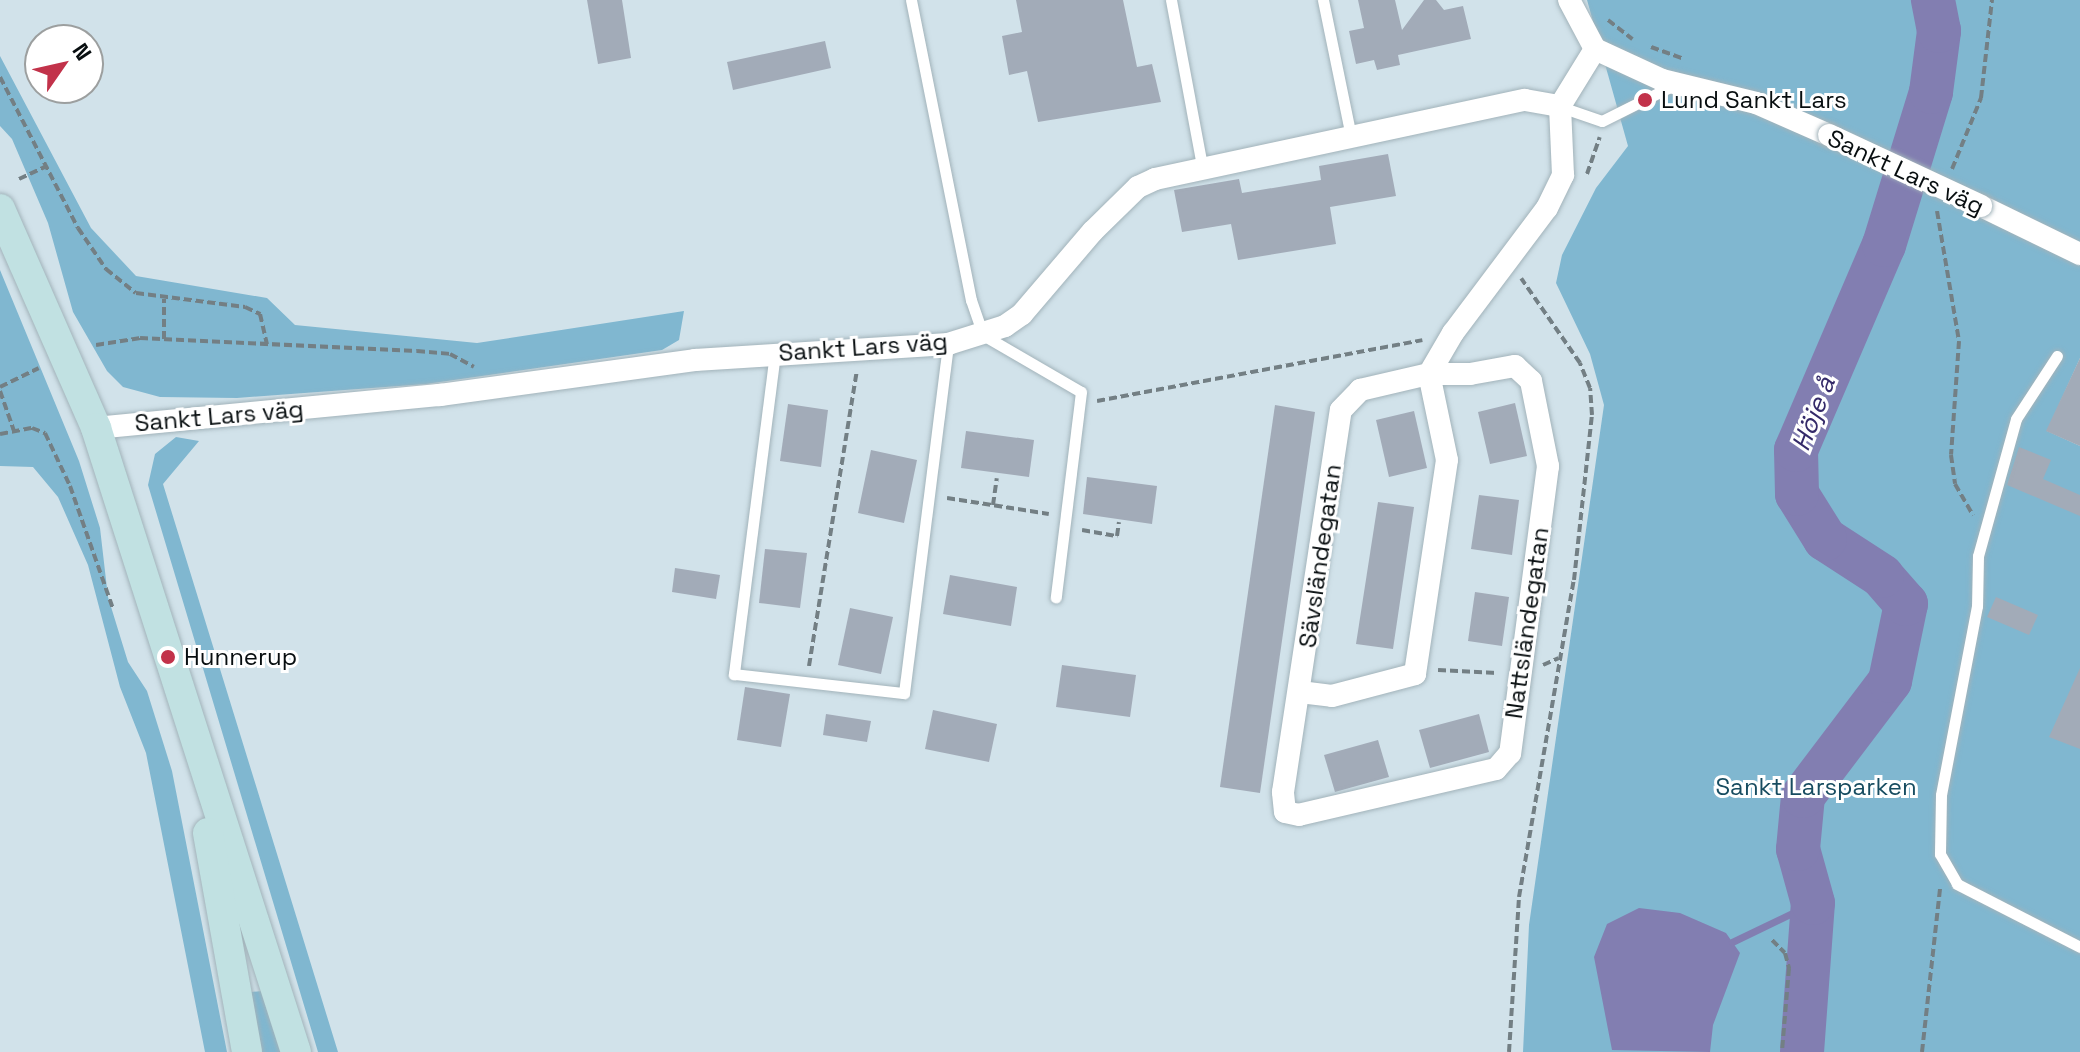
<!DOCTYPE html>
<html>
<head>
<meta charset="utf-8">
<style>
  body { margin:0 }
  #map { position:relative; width:2080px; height:1052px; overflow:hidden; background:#d1e2ea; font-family:"Space Grotesk",sans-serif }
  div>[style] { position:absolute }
  .green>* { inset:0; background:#80b7d0 }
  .water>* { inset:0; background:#827eb1 }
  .stream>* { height:7px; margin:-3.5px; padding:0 3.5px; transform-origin:3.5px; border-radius:3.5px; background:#827eb1 }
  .river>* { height:44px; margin:-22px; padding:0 22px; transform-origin:22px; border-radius:22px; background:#827eb1 }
  .building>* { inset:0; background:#a2abb8 }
  .path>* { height:4px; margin-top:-2px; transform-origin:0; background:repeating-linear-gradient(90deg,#737f84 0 8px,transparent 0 12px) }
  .roads { filter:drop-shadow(0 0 2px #a2b3ba) drop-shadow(0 0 2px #a2b3ba) }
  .service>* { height:11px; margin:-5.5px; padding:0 5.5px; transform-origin:5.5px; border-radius:5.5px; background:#fff }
  .minor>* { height:22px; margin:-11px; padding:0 11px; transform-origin:11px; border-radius:11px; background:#fff }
  .secondary>* { height:30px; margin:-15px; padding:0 15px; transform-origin:15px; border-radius:15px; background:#c1e1e2 }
  .bridges { filter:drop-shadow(0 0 2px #a2b3ba) drop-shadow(0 0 2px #a2b3ba) }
  .minor-bridge>* { height:22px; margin:-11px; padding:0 11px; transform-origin:11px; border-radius:11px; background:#fff }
  .dots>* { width:22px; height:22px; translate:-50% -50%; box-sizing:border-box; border:4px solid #fff; border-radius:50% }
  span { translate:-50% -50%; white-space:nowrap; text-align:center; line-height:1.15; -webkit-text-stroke:6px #fff; paint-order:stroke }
  .poi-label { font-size:24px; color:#080e10 }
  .left { translate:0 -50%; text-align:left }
  .street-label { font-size:24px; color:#080e10 }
  .park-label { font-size:24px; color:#174c60 }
  .water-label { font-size:26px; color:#342a69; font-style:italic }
  .north { position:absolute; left:24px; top:24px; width:80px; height:80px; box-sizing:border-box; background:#fff; border:2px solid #9c9f9f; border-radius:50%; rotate:56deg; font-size:22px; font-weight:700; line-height:32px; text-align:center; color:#080e10 }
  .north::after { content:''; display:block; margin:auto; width:28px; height:36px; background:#c2324a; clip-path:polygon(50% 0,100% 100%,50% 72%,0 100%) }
</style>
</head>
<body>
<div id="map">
  <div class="green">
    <div style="clip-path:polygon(1587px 0,2080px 0,2080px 358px,2047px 431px,2080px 446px,2080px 1052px,1523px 1052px,1529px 925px,1604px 405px,1590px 354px,1556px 283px,1562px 255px,1596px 188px,1628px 146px)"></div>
    <div style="clip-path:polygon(0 56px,91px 228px,136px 276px,267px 298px,295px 325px,477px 343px,684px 311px,679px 340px,662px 350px,426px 384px,237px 398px,160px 397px,123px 387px,107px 371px,73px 312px,48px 223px,12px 139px,0 126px)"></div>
    <div style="clip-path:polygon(0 270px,79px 461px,100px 528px,108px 597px,128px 662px,147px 691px,172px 771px,227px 1052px,205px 1052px,146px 753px,120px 687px,88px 565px,58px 497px,33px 467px,0 466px)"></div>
    <div style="clip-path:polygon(176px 437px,199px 441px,163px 484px,338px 1052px,318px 1052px,148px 485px,155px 454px)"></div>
    <div style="clip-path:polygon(263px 991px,282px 1052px,262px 1052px,251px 992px)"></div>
  </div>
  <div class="water">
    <div style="clip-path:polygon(1639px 908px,1680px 913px,1726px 933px,1740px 953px,1713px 1025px,1710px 1052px,1612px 1050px,1594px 957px,1607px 924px)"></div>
  </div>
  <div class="stream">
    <div style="left:1732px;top:942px;width:90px;rotate:-25.7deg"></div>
  </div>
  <div class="river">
    <div style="left:1802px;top:1052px;width:149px;rotate:-85.8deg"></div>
    <div style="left:1813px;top:903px;width:56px;rotate:-105.5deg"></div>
    <div style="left:1798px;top:849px;width:53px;rotate:-84.6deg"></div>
    <div style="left:1803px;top:796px;width:144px;rotate:-52.9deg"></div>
    <div style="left:1890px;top:681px;width:79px;rotate:-78.3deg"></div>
    <div style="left:1906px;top:604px;width:37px;rotate:-131deg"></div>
    <div style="left:1882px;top:576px;width:68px;rotate:-147deg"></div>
    <div style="left:1825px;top:539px;width:53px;rotate:-121.9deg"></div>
    <div style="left:1797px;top:494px;width:44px;rotate:-91.3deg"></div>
    <div style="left:1796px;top:450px;width:223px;rotate:-66.8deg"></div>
    <div style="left:1884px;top:245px;width:160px;rotate:-72.9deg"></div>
    <div style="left:1931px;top:92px;width:62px;rotate:-82.5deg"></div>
    <div style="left:1939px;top:31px;width:32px;rotate:-101deg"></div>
  </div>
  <div class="building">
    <div style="clip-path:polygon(587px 0,622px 0,631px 58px,598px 64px)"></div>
    <div style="clip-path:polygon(1016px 0,1123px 0,1137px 67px,1152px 64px,1161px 102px,1038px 122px,1027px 71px,1009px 75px,1002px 36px,1022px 32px)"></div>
    <div style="clip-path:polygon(1358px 0,1395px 0,1402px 30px,1424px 0,1436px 0,1444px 10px,1463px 6px,1471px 39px,1398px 55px,1400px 65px,1377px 70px,1374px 60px,1356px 64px,1349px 31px,1364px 28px)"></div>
    <div style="clip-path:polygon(825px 41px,831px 68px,733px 90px,727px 62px)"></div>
    <div style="clip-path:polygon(1388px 154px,1396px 196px,1330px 207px,1336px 244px,1238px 260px,1231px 224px,1182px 232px,1174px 190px,1239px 179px,1242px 193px,1321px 180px,1319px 166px)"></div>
    <div style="clip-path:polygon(2080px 358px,2080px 446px,2046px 431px)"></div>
    <div style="clip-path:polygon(1515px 403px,1527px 456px,1490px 464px,1478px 412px)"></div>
    <div style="clip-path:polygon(788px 404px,828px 410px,821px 467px,780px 461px)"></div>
    <div style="clip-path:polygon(1275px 405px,1315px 412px,1260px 793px,1220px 787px)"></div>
    <div style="clip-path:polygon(1414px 411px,1427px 468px,1389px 477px,1376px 420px)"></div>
    <div style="clip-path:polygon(966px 431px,1034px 440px,1029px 477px,961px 468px)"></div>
    <div style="clip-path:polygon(2019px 447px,2051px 460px,2043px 479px,2080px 495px,2080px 516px,2007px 485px)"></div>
    <div style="clip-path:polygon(871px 450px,917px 460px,904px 523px,858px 513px)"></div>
    <div style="clip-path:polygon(1087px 477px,1157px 486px,1152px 524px,1083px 514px)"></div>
    <div style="clip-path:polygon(1479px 495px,1519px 500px,1512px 555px,1471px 549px)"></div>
    <div style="clip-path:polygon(1378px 502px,1414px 507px,1393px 649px,1356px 644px)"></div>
    <div style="clip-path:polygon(765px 549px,807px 553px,800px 608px,759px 603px)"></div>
    <div style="clip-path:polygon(675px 568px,720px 575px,716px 599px,672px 592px)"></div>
    <div style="clip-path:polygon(950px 575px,1017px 587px,1011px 626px,943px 614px)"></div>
    <div style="clip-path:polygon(1475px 592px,1509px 597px,1502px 646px,1468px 641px)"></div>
    <div style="clip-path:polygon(1996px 597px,2038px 615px,2029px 635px,1987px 617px)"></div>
    <div style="clip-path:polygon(850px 608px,893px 617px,881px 674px,838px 665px)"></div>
    <div style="clip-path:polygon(1062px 665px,1136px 675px,1130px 717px,1056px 707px)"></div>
    <div style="clip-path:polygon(2080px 668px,2080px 749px,2049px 737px)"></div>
    <div style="clip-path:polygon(745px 687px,790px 694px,781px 747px,737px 740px)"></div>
    <div style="clip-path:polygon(933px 710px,997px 724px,989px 762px,925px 749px)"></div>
    <div style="clip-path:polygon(826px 714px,871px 721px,867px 742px,823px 735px)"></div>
    <div style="clip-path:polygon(1479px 714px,1489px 752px,1430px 768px,1419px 730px)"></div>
    <div style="clip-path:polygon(1378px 740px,1389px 777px,1335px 792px,1324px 755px)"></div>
  </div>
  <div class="path">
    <div style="left:1608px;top:20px;width:31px;rotate:38deg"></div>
    <div style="left:1651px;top:47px;width:35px;rotate:20deg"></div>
    <div style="left:0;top:77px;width:170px;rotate:62.7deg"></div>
    <div style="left:78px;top:228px;width:50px;rotate:55.7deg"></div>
    <div style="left:106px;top:269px;width:38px;rotate:39deg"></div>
    <div style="left:136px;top:293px;width:110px;rotate:7.3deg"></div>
    <div style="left:245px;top:307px;width:17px;rotate:25deg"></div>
    <div style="left:260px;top:314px;width:31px;rotate:77deg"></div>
    <div style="left:1952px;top:169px;width:77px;rotate:-67.8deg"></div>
    <div style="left:1981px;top:98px;width:99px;rotate:-83.6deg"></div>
    <div style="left:1587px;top:174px;width:39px;rotate:-71deg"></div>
    <div style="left:19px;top:179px;width:31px;rotate:-25deg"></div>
    <div style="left:1937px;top:211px;width:132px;rotate:80.4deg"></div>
    <div style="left:1959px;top:341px;width:114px;rotate:94deg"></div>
    <div style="left:1951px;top:455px;width:29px;rotate:82deg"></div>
    <div style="left:1955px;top:484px;width:36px;rotate:60deg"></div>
    <div style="left:164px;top:339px;width:40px;rotate:-90deg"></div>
    <div style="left:96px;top:345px;width:45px;rotate:-9deg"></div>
    <div style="left:140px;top:338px;width:277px;rotate:2.7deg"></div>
    <div style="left:417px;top:351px;width:33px;rotate:5deg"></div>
    <div style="left:450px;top:354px;width:27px;rotate:28deg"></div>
    <div style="left:0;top:387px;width:43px;rotate:-26deg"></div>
    <div style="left:0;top:391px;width:42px;rotate:70.7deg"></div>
    <div style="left:1097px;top:401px;width:331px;rotate:-10.6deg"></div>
    <div style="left:0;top:434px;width:33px;rotate:-11deg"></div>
    <div style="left:32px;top:428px;width:14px;rotate:21deg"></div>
    <div style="left:45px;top:433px;width:59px;rotate:64.7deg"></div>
    <div style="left:70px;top:486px;width:130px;rotate:70.7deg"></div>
    <div style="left:947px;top:498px;width:103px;rotate:8.9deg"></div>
    <div style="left:993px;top:505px;width:27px;rotate:-82deg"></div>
    <div style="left:1082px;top:530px;width:36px;rotate:10deg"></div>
    <div style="left:1117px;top:536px;width:14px;rotate:-82deg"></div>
    <div style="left:1543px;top:665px;width:17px;rotate:-24deg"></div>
    <div style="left:809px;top:666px;width:299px;rotate:-80.8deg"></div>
    <div style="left:1438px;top:670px;width:59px;rotate:2.9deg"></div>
    <div style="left:1772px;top:940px;width:18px;rotate:45deg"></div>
    <div style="left:1785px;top:953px;width:16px;rotate:75deg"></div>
    <div style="left:1789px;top:968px;width:84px;rotate:94.8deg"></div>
    <div style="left:1509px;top:1052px;width:155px;rotate:-86.3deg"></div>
    <div style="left:1519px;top:897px;width:322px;rotate:-80.2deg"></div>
    <div style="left:1574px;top:580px;width:166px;rotate:-83.8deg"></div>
    <div style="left:1592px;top:415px;width:27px;rotate:-94deg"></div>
    <div style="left:1590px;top:388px;width:27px;rotate:-112deg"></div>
    <div style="left:1580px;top:363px;width:103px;rotate:-124.8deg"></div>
    <div style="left:1922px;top:1052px;width:165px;rotate:-83.7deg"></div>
  </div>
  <div class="roads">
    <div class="service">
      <div style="left:911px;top:0;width:306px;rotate:78.7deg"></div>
      <div style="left:971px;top:300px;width:37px;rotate:71deg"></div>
      <div style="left:983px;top:335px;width:113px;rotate:30.2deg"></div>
      <div style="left:1081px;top:392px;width:207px;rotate:97deg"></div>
      <div style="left:1171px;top:0;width:169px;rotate:79.4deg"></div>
      <div style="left:1323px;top:0;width:139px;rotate:78.4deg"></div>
      <div style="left:1561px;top:107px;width:43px;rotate:18.9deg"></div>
      <div style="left:1602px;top:121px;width:78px;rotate:-26.6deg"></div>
      <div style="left:775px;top:353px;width:324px;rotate:97.3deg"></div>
      <div style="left:734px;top:674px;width:171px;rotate:6.4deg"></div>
      <div style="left:904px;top:693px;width:352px;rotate:-82.8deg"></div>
      <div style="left:2057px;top:356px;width:75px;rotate:123.1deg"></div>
      <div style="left:2016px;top:419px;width:142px;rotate:105.5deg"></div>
      <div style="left:1978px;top:556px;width:50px;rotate:91.1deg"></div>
      <div style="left:1977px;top:606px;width:192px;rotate:100.8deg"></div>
      <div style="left:1941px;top:795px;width:59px;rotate:91deg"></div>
      <div style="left:1940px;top:854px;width:34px;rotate:60deg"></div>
      <div style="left:1957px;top:884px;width:138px;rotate:27.1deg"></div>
    </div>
    <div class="minor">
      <div style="left:1569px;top:0;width:55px;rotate:62deg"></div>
      <div style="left:1981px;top:206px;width:110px;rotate:25.9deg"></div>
      <div style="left:96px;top:428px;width:346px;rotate:-5.5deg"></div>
      <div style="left:440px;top:395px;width:257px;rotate:-7.8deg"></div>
      <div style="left:695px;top:360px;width:254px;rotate:-3.6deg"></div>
      <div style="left:948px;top:344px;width:60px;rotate:-17.5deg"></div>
      <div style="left:1005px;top:326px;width:21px;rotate:-35deg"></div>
      <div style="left:1022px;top:314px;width:109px;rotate:-49.5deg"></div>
      <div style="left:1093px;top:231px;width:63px;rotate:-44.4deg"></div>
      <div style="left:1138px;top:187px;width:19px;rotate:-25deg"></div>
      <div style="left:1155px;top:179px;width:378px;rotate:-12.1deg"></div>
      <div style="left:1525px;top:100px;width:36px;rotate:10deg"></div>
      <div style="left:1300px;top:692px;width:32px;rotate:7deg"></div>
      <div style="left:1332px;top:696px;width:86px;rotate:-14.8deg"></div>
      <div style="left:1415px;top:674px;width:216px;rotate:-81.5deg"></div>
      <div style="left:1447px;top:460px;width:88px;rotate:-101.8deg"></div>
      <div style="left:1429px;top:374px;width:41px"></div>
      <div style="left:1470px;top:374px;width:46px;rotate:-10.1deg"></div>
      <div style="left:1515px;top:366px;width:22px;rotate:43deg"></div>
      <div style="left:1531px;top:381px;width:87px;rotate:78.7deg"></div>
      <div style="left:1548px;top:466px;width:290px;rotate:97.5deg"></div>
      <div style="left:1510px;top:753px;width:21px;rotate:131deg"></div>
      <div style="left:1496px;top:769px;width:202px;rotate:166.9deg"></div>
      <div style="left:1299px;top:815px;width:14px;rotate:-168deg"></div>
      <div style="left:1285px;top:812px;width:20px;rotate:-96deg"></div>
      <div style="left:1283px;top:792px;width:386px;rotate:-81.4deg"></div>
      <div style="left:1341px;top:410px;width:28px;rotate:-46deg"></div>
      <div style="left:1360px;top:390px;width:71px;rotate:-13.1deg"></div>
      <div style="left:1429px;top:374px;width:48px;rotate:-59.7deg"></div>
      <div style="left:1453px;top:333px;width:156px;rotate:-53.1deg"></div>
      <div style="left:1547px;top:208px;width:37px;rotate:-64deg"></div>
      <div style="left:1563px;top:175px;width:69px;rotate:-92.5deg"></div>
      <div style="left:1560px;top:106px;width:67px;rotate:-58.4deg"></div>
      <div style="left:1595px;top:49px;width:74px;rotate:24.8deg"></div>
      <div style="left:1662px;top:80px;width:97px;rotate:13.7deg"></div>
      <div style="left:1756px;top:103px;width:80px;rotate:23.7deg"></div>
    </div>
    <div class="secondary">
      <div style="left:0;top:209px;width:239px;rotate:66.3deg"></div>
      <div style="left:96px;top:428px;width:655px;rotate:72.23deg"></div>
      <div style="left:208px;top:833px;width:222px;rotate:79.9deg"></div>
    </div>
  </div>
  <div class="bridges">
    <div class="minor-bridge">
      <div style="left:1829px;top:135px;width:168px;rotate:25deg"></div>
    </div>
  </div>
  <div class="dots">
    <div style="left:1645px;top:100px;background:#c2324a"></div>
    <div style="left:168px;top:657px;background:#c2324a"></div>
  </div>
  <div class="poi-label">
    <span class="left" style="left:1661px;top:100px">Lund Sankt Lars</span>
    <span class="left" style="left:184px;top:657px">Hunnerup</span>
  </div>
  <div class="street-label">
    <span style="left:1906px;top:172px;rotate:25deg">Sankt Lars väg</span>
    <span style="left:863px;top:347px;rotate:-4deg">Sankt Lars väg</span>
    <span style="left:219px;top:416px;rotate:-5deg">Sankt Lars väg</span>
    <span style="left:1320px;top:556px;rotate:-82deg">Sävsländegatan</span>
    <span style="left:1527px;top:623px;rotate:-82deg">Nattsländegatan</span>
  </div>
  <div class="park-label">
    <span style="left:1816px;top:787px">Sankt Larsparken</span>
  </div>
  <div class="water-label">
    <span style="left:1814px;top:414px;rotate:-69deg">Höje å</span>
  </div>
  <div class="north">N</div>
</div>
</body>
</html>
